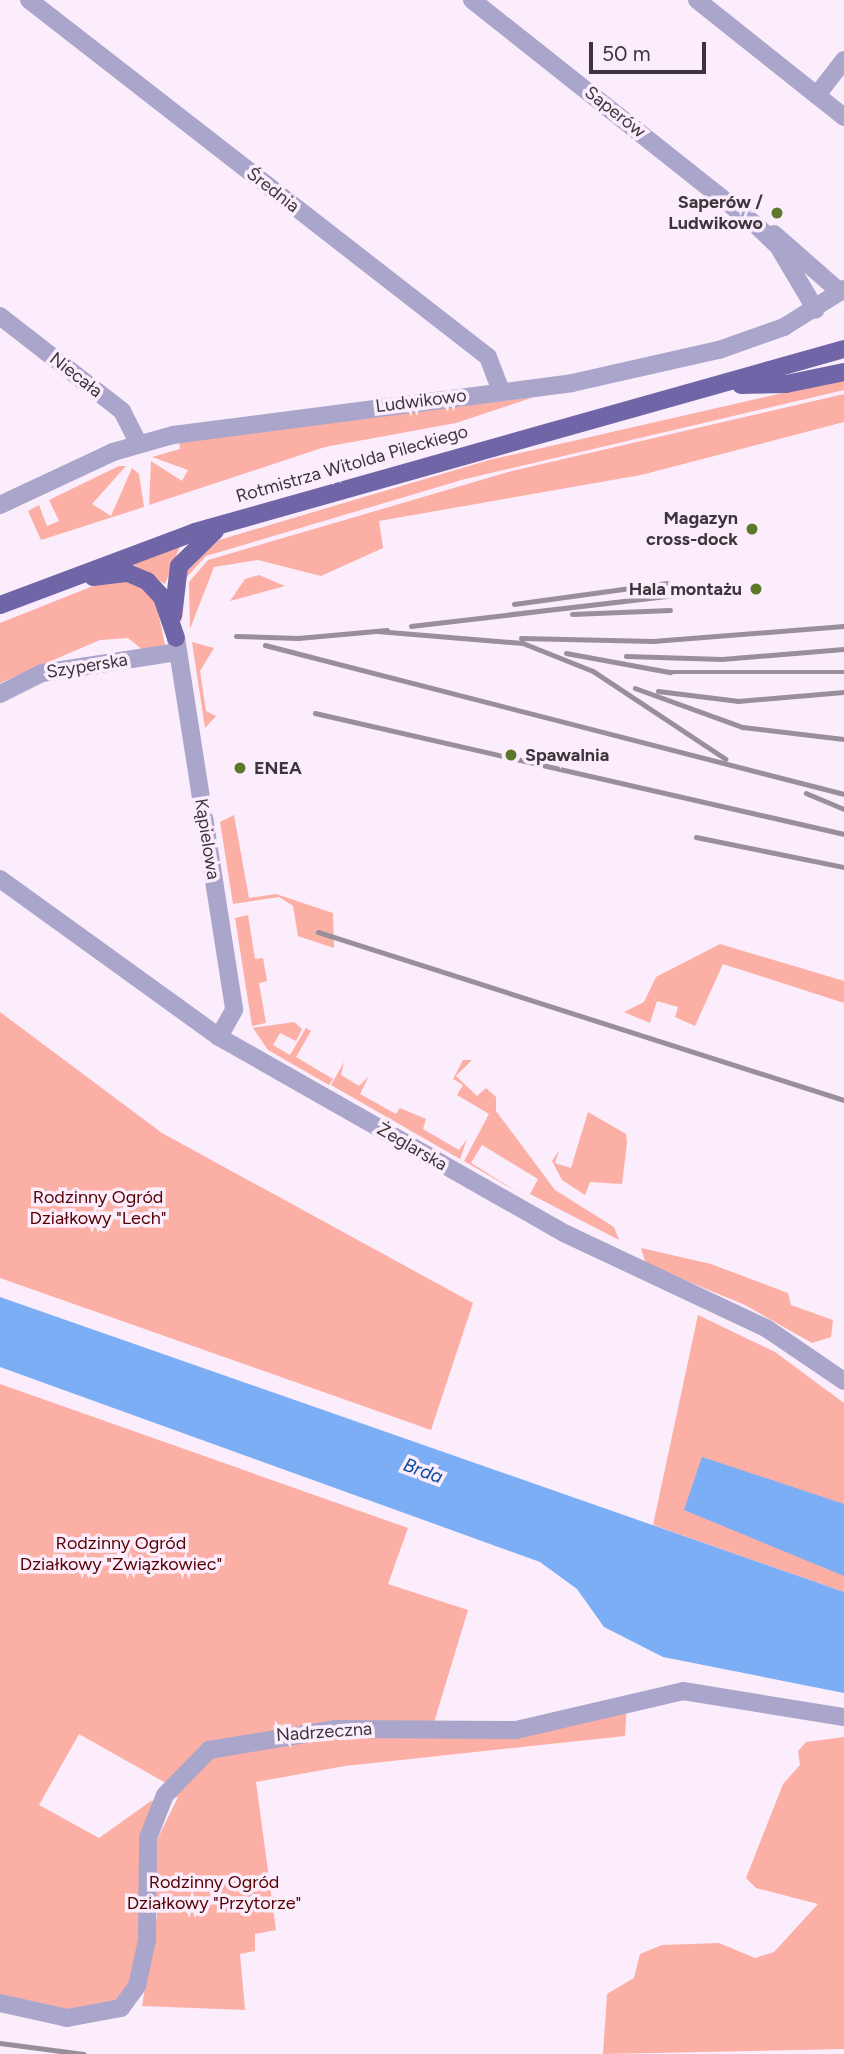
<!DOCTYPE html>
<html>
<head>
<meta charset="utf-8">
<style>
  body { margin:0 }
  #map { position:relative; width:844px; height:2054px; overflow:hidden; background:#fbedfc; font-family:Figtree,sans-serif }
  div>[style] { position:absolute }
  .green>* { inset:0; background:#fcafa5 }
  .water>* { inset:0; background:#7caef5 }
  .minor>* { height:18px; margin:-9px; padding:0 9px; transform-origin:9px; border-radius:9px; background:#aaa6cb }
  .major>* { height:18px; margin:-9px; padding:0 9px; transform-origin:9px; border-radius:9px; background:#7066a7 }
  .rail>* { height:4.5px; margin:-2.25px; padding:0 2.25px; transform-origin:2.25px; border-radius:2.25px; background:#998f99 }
  .dots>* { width:19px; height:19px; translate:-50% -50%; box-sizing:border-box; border:4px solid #fbedfc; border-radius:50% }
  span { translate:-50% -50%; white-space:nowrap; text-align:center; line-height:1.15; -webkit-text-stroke:7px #fbedfc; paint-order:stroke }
  .street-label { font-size:18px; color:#3c363c }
  .poi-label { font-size:18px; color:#3c363c; font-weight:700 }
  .right { translate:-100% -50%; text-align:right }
  .left { translate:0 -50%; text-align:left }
  .park-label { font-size:18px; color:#560002 }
  .water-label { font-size:19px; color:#084a9c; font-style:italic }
  .scale { position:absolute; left:589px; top:42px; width:117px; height:32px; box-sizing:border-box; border:4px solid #3c363c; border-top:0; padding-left:9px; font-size:21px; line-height:24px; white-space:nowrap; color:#3c363c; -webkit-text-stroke:5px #fbedfc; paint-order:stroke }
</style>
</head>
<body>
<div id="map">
  <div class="green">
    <div style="clip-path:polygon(844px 379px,844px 390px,465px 479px,206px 556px,186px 578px,182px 622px,183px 573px,219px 540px,489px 460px)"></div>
    <div style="clip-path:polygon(844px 394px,844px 422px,641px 475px,379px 521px,383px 548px,321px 576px,258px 560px,214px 567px,190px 629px,189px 582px,208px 560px,512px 471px)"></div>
    <div style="clip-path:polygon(534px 397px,456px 423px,325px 447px,149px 505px,151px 461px,182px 481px,188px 470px,152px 457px,180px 449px,179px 441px)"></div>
    <div style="clip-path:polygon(119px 466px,126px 466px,92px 504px,111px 516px,132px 468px,139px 474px,144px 507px,41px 540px,28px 511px,39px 505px,47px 526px,59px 521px,49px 500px)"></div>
    <div style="clip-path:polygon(180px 546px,165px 584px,132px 564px)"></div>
    <div style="clip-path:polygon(259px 575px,285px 586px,230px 601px,245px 579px)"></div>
    <div style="clip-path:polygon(108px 580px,130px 580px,155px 597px,165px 645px,144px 651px,128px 638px,100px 640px,0 683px,0 623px)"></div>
    <div style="clip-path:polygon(192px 642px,214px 648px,200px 671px,206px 711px,216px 716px,205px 728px)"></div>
    <div style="clip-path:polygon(234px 815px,249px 898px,276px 894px,333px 913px,334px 948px,298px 936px,293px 906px,279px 897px,233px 904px,220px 822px)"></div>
    <div style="clip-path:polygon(248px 915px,255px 959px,263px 958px,267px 981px,259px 983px,266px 1023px,252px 1026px,235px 918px)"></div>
    <div style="clip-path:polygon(720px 944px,844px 981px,844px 1003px,723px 964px,695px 1026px,675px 1017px,678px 1007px,657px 1001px,650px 1023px,624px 1012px,644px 1002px,656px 977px)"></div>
    <div style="clip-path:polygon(0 1012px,162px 1133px,473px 1303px,431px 1430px,0 1278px)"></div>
    <div style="clip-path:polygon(294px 1022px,302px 1029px,296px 1041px,280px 1033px,273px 1045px,290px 1055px,306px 1028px,311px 1031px,296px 1057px,333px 1079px,329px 1085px,268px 1050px,253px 1028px)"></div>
    <div style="clip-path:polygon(463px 1060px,472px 1060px,456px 1076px,477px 1096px,486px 1088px,496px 1097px,496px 1111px,555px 1190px,614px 1227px,619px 1240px,530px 1194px,538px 1179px,482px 1145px,471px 1163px,521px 1194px,464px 1161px,489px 1114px,457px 1095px,463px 1085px,453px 1079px)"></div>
    <div style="clip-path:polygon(344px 1062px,341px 1075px,359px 1086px,369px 1076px,360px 1094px,396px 1114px,400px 1108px,426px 1119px,423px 1129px,459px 1150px,467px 1139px,460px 1159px,331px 1085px)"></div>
    <div style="clip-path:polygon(588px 1112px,626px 1134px,627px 1143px,622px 1184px,590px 1182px,585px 1195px,562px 1180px,552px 1161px,559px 1151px,555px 1163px,571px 1168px)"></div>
    <div style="clip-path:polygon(641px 1248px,711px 1264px,788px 1293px,791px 1305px,833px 1320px,831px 1337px,812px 1343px,745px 1305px,646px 1264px)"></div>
    <div style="clip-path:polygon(698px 1315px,775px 1352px,844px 1403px,844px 1592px,653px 1525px)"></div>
    <div style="clip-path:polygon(evenodd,0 1384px,408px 1528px,388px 1584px,468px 1610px,432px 1729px,516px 1728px,627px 1703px,625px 1736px,345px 1766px,256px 1782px,276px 1930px,255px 1934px,255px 1951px,240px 1954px,245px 2010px,142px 2006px,157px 1916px,154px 1846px,178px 1797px,165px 1800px,148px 1837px,146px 1940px,120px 2007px,93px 2016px,0 2001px,0 1384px,79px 1734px,173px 1787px,165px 1800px,151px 1801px,99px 1838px,39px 1805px,79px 1734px)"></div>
    <div style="clip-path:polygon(844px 1737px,844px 2049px,603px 2054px,607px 1994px,634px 1978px,640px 1954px,662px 1945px,719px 1943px,755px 1958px,774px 1952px,818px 1904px,756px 1888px,746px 1878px,783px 1784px,800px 1765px,798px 1751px,806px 1742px)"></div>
  </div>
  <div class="water">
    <div style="clip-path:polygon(0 1297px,844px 1592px,844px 1693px,663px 1657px,604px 1627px,577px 1589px,540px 1562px,0 1367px)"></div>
    <div style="clip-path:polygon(702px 1457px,844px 1504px,844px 1576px,684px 1510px)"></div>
  </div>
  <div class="minor">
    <div style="left:29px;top:0;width:581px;rotate:37.87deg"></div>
    <div style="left:488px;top:357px;width:36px;rotate:69deg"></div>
    <div style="left:472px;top:0;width:364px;rotate:38.4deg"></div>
    <div style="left:757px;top:226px;width:29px;rotate:44deg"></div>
    <div style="left:778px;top:246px;width:74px;rotate:59.3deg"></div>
    <div style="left:697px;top:0;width:188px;rotate:38.5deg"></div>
    <div style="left:817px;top:95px;width:44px;rotate:-52.4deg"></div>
    <div style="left:774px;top:234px;width:88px;rotate:41.3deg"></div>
    <div style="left:0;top:316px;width:155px;rotate:37.9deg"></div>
    <div style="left:122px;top:411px;width:37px;rotate:63deg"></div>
    <div style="left:0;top:505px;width:125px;rotate:-25.1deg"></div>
    <div style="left:113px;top:452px;width:62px;rotate:-15.8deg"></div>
    <div style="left:173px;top:435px;width:402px;rotate:-7.4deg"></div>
    <div style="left:572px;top:383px;width:151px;rotate:-12.7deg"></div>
    <div style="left:719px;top:350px;width:69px;rotate:-19.5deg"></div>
    <div style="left:784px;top:327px;width:71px;rotate:-32.3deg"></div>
    <div style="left:176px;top:638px;width:376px;rotate:81.1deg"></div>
    <div style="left:234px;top:1010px;width:31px;rotate:119deg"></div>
    <div style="left:0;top:694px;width:47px;rotate:-26.6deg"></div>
    <div style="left:42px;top:673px;width:138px;rotate:-8.8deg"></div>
    <div style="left:0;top:879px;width:270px;rotate:35.8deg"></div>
    <div style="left:219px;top:1037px;width:399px;rotate:29.6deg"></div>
    <div style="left:566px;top:1234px;width:221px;rotate:25.2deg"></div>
    <div style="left:766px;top:1328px;width:94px;rotate:34.2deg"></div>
    <div style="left:0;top:2003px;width:69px;rotate:12.6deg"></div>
    <div style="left:67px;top:2018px;width:55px;rotate:-10.5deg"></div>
    <div style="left:121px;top:2008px;width:27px;rotate:-54deg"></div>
    <div style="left:137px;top:1986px;width:47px;rotate:-77.7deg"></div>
    <div style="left:147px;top:1940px;width:102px;rotate:-89.4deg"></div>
    <div style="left:148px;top:1838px;width:46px;rotate:-68.4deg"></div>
    <div style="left:165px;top:1795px;width:63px;rotate:-45.6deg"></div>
    <div style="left:209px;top:1750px;width:129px;rotate:-9.4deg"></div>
    <div style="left:336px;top:1729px;width:180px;rotate:0.3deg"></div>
    <div style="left:516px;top:1730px;width:171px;rotate:-13.1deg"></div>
    <div style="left:683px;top:1691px;width:163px;rotate:9.2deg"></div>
  </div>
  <div class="major">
    <div style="left:741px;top:385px;width:45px;rotate:-1.3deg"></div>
    <div style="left:786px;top:384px;width:59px;rotate:-11.7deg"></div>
    <div style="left:93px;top:577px;width:35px;rotate:-7deg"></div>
    <div style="left:128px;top:573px;width:21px;rotate:23deg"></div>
    <div style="left:147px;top:581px;width:22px;rotate:47deg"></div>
    <div style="left:162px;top:597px;width:43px;rotate:71.1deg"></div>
    <div style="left:0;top:605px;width:208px;rotate:-20.5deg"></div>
    <div style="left:195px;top:532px;width:674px;rotate:-15.75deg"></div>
    <div style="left:173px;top:616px;width:50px;rotate:-83.2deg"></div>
    <div style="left:179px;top:566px;width:50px;rotate:-44.2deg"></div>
  </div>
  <div class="rail">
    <div style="left:514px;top:604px;width:154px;rotate:-7.8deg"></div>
    <div style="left:572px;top:614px;width:98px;rotate:-2.3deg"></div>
    <div style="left:411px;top:626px;width:259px;rotate:-6.7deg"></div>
    <div style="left:377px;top:631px;width:146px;rotate:4.7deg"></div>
    <div style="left:523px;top:643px;width:75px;rotate:21.8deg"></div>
    <div style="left:593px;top:671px;width:159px;rotate:33.5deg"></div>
    <div style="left:236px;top:636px;width:62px;rotate:1.8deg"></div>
    <div style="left:298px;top:638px;width:89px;rotate:-5.1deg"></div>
    <div style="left:521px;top:638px;width:132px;rotate:1.3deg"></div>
    <div style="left:653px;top:641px;width:192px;rotate:-4.5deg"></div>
    <div style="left:265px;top:645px;width:598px;rotate:14.43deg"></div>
    <div style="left:566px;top:653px;width:106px;rotate:10.4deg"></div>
    <div style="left:670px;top:672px;width:174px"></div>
    <div style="left:626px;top:656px;width:96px;rotate:1.8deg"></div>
    <div style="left:722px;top:659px;width:122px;rotate:-4.7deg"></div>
    <div style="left:635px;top:688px;width:115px;rotate:19.9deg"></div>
    <div style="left:743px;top:727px;width:102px;rotate:6.8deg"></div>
    <div style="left:658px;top:691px;width:81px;rotate:7.1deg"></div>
    <div style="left:738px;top:701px;width:106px;rotate:-4.9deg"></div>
    <div style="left:315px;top:713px;width:543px;rotate:12.88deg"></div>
    <div style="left:806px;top:793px;width:41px;rotate:22.8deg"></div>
    <div style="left:696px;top:837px;width:151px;rotate:11.5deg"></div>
    <div style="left:318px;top:932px;width:552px;rotate:17.71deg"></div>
    <div style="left:0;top:2043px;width:84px;rotate:7.5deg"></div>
  </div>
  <div class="dots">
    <div style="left:777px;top:213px;background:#5e782a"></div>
    <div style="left:752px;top:529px;background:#5e782a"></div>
    <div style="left:756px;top:589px;background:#5e782a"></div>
    <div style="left:511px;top:755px;background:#5e782a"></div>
    <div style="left:240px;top:768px;background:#5e782a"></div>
  </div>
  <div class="street-label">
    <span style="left:615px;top:112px;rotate:38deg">Saperów</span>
    <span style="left:273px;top:190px;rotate:38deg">Średnia</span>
    <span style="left:76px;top:375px;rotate:38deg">Niecała</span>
    <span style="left:421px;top:401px;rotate:-7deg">Ludwikowo</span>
    <span style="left:352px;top:464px;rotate:-16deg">Rotmistrza Witolda Pileckiego</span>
    <span style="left:87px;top:666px;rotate:-9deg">Szyperska</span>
    <span style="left:207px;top:839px;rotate:81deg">Kąpielowa</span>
    <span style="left:412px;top:1147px;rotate:30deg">Żeglarska</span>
    <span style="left:324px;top:1732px;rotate:-4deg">Nadrzeczna</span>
  </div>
  <div class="poi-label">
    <span class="right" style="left:763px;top:213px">Saperów /<br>Ludwikowo</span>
    <span class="right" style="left:738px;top:529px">Magazyn<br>cross-dock</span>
    <span class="right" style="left:742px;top:589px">Hala montażu</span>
    <span class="left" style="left:525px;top:755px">Spawalnia</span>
    <span class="left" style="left:254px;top:768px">ENEA</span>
  </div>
  <div class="park-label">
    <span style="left:98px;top:1208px">Rodzinny Ogród<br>Działkowy "Lech"</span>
    <span style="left:121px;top:1554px">Rodzinny Ogród<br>Działkowy "Związkowiec"</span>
    <span style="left:214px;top:1893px">Rodzinny Ogród<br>Działkowy "Przytorze"</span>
  </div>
  <div class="water-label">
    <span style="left:423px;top:1471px;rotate:20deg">Brda</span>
  </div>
  <div class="scale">50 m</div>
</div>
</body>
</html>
